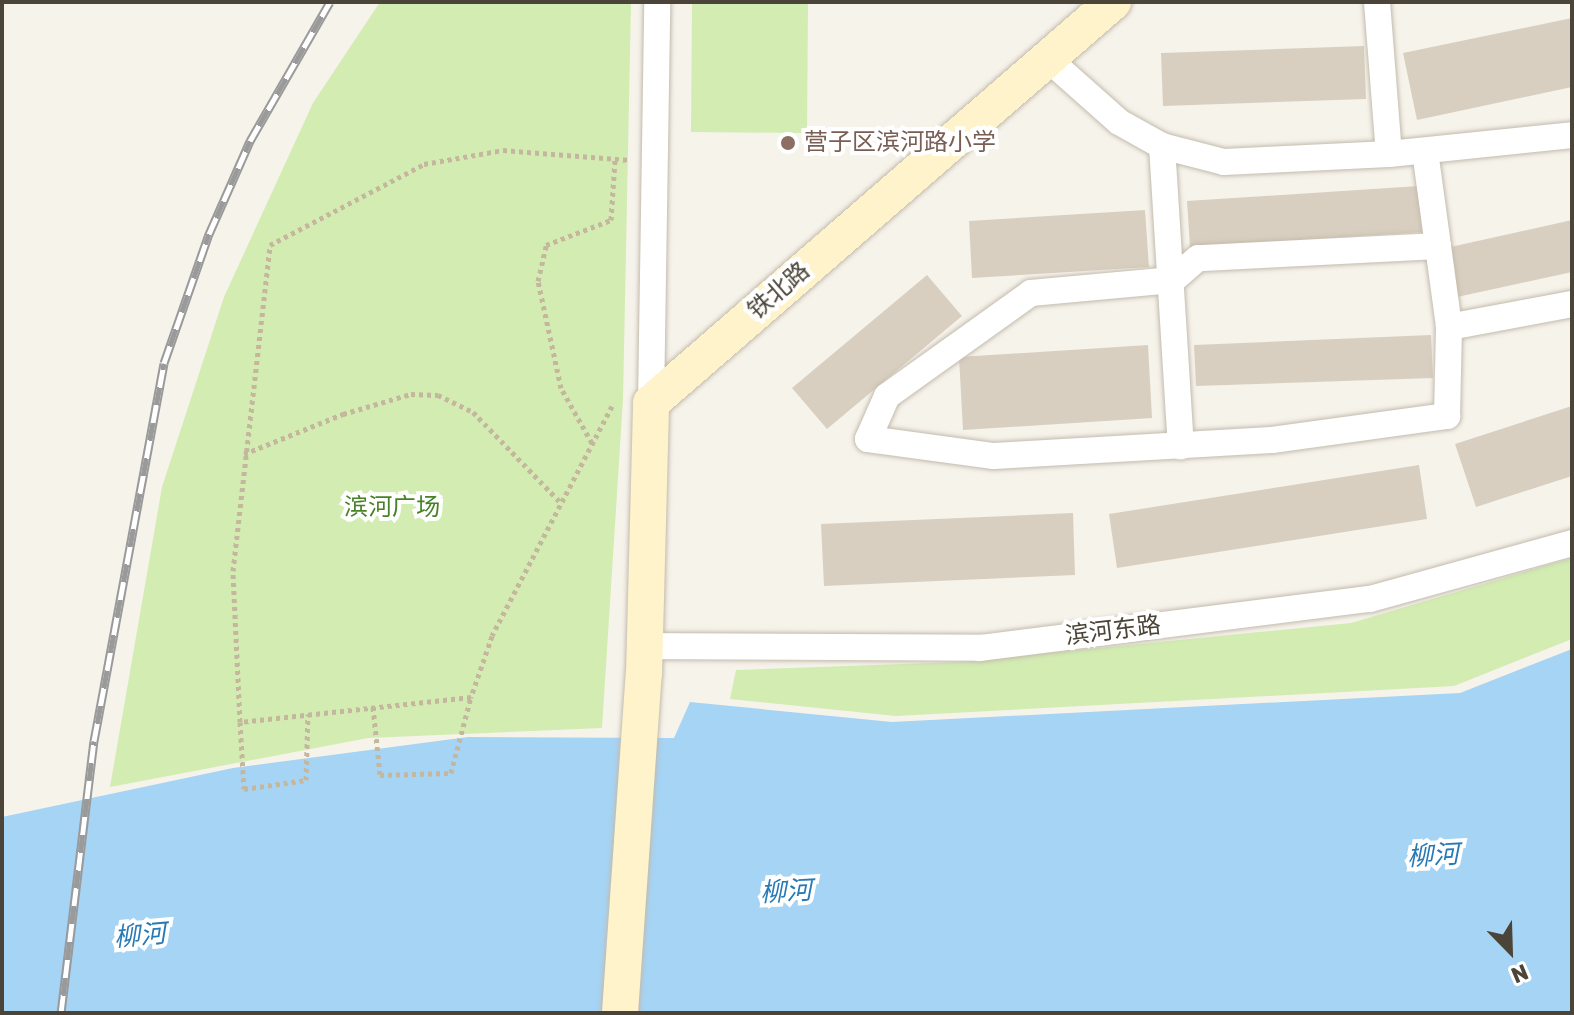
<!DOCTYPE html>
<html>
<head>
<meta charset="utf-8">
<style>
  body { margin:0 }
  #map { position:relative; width:1574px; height:1015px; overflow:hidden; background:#f6f3eb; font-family:Rubik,"Noto Sans SC",sans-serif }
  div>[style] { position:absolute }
  .green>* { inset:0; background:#d2ecb2 }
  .water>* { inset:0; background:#a5d4f5 }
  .building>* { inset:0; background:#d9cfc0 }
  .path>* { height:5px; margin-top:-2.5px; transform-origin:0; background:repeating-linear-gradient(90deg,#c5b79d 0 4px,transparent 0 8px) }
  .roads { filter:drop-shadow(0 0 2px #c3bbad) drop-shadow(0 0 2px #c3bbad) }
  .street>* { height:26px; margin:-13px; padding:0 13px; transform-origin:13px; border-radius:13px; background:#fff }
  .secondary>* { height:36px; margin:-18px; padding:0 18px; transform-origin:18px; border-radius:18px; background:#fff3cc }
  .rail>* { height:9px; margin-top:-4.5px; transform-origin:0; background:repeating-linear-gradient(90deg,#fff 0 18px,#9a9a9a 0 36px); box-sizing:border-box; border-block:2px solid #9a9a9a }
  .dots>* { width:22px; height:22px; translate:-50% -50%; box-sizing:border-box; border:4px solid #fff; border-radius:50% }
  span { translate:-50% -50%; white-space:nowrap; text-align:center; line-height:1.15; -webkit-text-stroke:8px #fff; paint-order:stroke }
  .education-label { font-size:24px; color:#785e54 }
  .left { translate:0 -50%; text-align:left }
  .street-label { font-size:24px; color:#4b4438 }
  .park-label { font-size:24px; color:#498226 }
  .water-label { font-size:26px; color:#287ab6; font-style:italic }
  .frame { position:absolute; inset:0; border:4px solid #4b4438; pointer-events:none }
  .north { position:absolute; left:1470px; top:911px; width:80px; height:80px; -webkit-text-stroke:6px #fff; paint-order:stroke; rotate:157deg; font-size:22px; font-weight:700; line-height:32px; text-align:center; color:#4b4438 }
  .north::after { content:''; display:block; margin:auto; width:28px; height:36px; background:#4b4438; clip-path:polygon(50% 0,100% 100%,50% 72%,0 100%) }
</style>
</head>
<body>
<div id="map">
  <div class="green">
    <div style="clip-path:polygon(380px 2px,631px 2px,623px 399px,602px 728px,368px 738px,110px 787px,162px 487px,224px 297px,313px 103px)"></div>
    <div style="clip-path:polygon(692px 2px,808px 2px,807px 133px,691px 132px)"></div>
    <div style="clip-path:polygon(1572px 558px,1572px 639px,1454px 686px,896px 716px,730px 699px,736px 670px,959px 662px,1351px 623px)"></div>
  </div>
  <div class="water">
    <div style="clip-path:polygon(1572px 649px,1572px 1013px,2px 1013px,2px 817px,233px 768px,468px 737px,674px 738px,690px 702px,892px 722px,1460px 693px)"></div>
  </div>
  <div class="building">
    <div style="clip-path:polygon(1572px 18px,1572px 87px,1417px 120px,1403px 53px)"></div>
    <div style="clip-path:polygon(1364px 46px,1366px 99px,1163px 106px,1161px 53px)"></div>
    <div style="clip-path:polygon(1419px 186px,1422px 232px,1190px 247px,1187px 201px)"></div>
    <div style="clip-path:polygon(1145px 210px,1149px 267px,972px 278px,969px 221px)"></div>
    <div style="clip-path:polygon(1572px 220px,1572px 272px,1457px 297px,1446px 248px)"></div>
    <div style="clip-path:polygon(927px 275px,962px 316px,827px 429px,792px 388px)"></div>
    <div style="clip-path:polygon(1431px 335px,1433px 378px,1196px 386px,1194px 345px)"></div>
    <div style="clip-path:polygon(1148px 345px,1152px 418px,963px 430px,959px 357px)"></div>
    <div style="clip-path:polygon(1572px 406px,1572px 476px,1476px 507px,1455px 444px)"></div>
    <div style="clip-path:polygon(1419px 465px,1427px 519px,1117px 568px,1109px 514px)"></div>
    <div style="clip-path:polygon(1073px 513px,1075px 575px,824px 586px,821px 524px)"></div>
  </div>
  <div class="path">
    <div style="left:612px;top:406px;width:259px;rotate:117.6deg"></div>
    <div style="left:492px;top:636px;width:65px;rotate:109deg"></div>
    <div style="left:471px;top:697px;width:232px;rotate:173.8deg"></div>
    <div style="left:240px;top:722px;width:151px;rotate:-92.7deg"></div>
    <div style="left:233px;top:571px;width:328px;rotate:-83.5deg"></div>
    <div style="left:270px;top:245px;width:174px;rotate:-27.7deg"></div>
    <div style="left:424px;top:164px;width:80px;rotate:-10deg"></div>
    <div style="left:503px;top:150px;width:127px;rotate:4.5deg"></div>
    <div style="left:592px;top:443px;width:63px;rotate:-119.4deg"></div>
    <div style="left:561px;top:388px;width:109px;rotate:-102.1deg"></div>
    <div style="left:538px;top:281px;width:37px;rotate:-77deg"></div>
    <div style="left:546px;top:245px;width:70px;rotate:-21deg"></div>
    <div style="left:611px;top:220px;width:60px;rotate:-86.2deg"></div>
    <div style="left:244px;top:454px;width:107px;rotate:-22deg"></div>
    <div style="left:343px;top:414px;width:71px;rotate:-16.4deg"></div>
    <div style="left:411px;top:394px;width:27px;rotate:2deg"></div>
    <div style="left:438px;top:395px;width:39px;rotate:26deg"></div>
    <div style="left:473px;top:412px;width:128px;rotate:45.9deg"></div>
    <div style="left:373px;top:707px;width:68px;rotate:84.1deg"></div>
    <div style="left:380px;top:775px;width:71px;rotate:-1.6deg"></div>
    <div style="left:451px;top:773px;width:79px;rotate:-75.3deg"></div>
    <div style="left:240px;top:722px;width:67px;rotate:86.6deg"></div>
    <div style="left:244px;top:789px;width:63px;rotate:-8.3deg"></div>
    <div style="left:306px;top:780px;width:66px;rotate:-88.3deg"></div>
  </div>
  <div class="roads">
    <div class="street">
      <div style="left:1377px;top:2px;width:152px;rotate:85.5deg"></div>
      <div style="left:1047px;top:58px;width:96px;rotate:41.6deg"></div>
      <div style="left:1119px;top:122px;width:49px;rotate:29.2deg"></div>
      <div style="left:1162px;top:146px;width:64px;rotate:14.5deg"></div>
      <div style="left:1224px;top:162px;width:165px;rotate:-2.8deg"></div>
      <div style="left:1389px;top:154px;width:184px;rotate:-5.9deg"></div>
      <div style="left:1162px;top:146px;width:301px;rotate:86.4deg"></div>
      <div style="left:1425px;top:151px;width:178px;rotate:82.2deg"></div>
      <div style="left:1438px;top:246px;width:240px;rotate:177.1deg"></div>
      <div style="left:1198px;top:258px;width:33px;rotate:139deg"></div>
      <div style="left:1173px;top:280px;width:143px;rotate:174.8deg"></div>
      <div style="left:1031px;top:293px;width:177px;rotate:144.4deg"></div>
      <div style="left:887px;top:396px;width:47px;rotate:113.8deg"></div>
      <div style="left:868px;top:439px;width:127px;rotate:7.7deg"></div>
      <div style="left:994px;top:456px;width:278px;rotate:-3.3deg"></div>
      <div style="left:1272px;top:440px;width:177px;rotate:-7.8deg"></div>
      <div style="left:1447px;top:416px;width:89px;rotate:-88.7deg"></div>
      <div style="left:1449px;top:327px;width:125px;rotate:-10.6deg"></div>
      <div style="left:651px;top:403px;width:401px;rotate:-89.1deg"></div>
      <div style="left:645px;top:646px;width:335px;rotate:0.3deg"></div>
      <div style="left:980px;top:648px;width:393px;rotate:-7.2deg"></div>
      <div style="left:1370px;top:599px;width:210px;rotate:-15.5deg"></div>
    </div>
    <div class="secondary">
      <div style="left:620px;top:1013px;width:340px;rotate:-86deg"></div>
      <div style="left:644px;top:674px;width:271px;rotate:-88.5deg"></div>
      <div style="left:651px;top:403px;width:612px;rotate:-40.96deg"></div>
    </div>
  </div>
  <div class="rail">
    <div style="left:61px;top:1013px;width:274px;rotate:-83.1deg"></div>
    <div style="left:94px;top:741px;width:384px;rotate:-79.5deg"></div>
    <div style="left:164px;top:363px;width:137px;rotate:-70.8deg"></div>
    <div style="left:209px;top:234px;width:102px;rotate:-66.2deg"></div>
    <div style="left:250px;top:141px;width:160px;rotate:-60.1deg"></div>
  </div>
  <div class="dots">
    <div style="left:788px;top:143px;background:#8d6e63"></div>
  </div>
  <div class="education-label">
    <span class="left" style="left:804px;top:143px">营子区滨河路小学</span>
  </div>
  <div class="street-label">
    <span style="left:779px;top:291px;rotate:-41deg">铁北路</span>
    <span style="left:1113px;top:631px;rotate:-7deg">滨河东路</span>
  </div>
  <div class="park-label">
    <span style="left:392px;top:508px">滨河广场</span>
  </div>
  <div class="water-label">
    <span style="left:1433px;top:856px;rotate:-3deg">柳河</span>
    <span style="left:786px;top:892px;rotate:-3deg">柳河</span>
    <span style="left:140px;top:936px;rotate:-5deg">柳河</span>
  </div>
  <div class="frame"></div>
  <div class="north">N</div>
</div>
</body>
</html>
